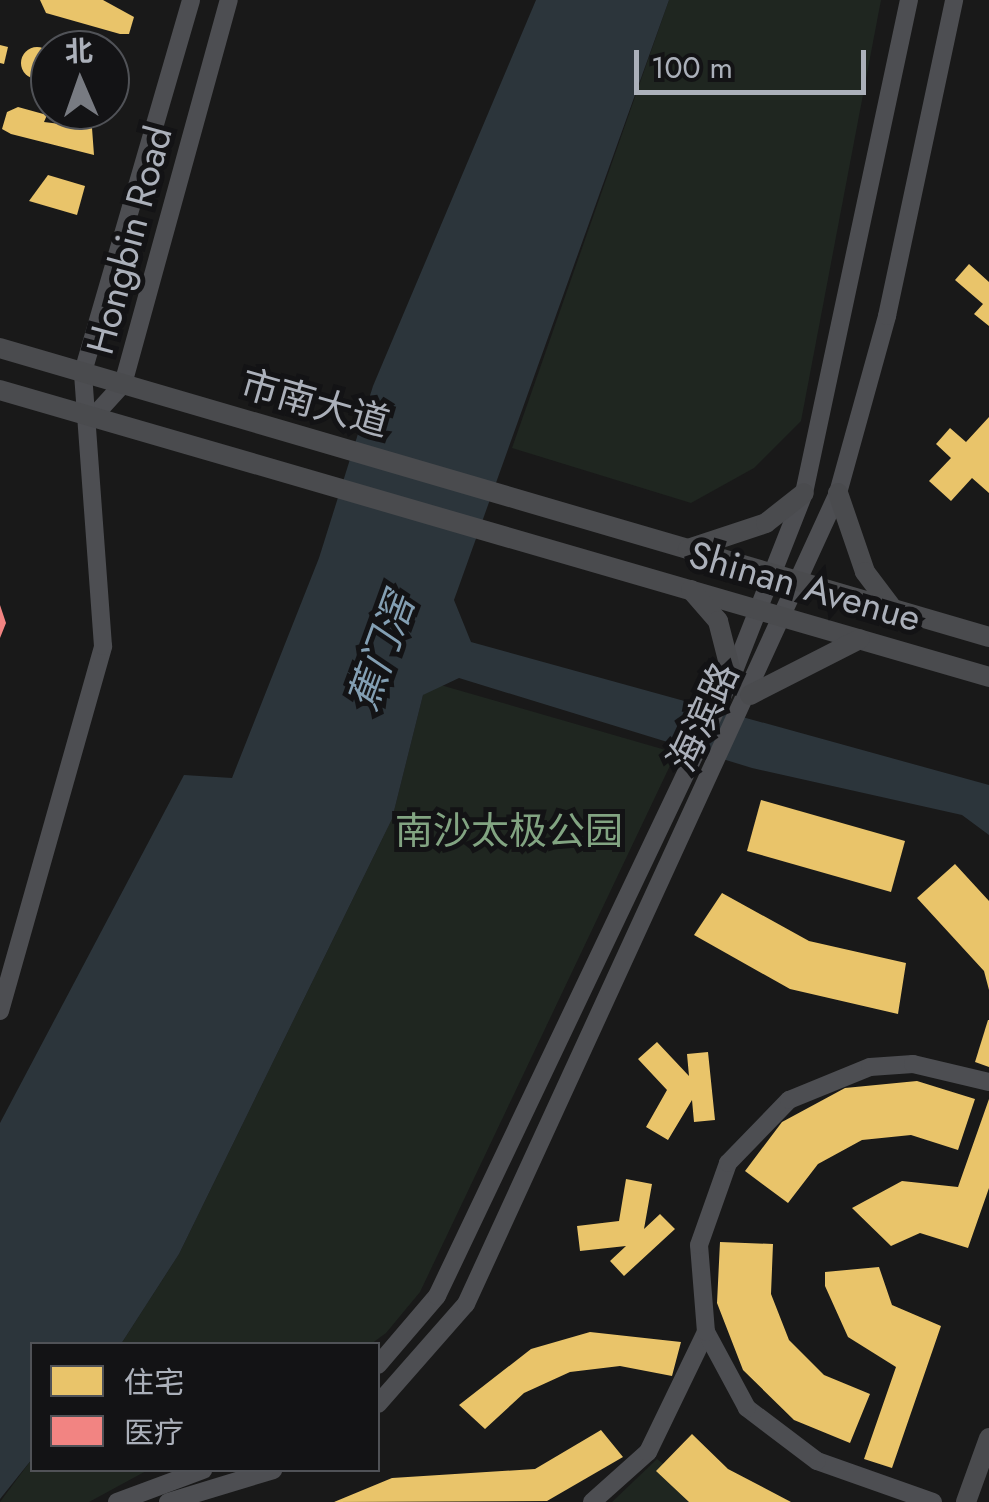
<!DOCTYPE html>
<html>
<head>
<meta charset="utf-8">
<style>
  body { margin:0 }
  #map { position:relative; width:989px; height:1502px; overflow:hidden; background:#191919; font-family:Jost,"Noto Sans SC",sans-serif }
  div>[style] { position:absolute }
  .green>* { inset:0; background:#1f2620 }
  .water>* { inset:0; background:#2c353b }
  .homes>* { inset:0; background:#e9c46a }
  .round { border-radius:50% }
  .health>* { inset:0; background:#f28482 }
  .minor>* { height:18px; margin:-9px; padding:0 9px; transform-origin:9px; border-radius:9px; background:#4d4e52 }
  .major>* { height:20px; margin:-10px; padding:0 10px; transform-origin:10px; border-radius:10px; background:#4a4b4e }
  span { translate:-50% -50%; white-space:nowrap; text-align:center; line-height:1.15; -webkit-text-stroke:10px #131315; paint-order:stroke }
  .street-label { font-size:38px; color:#abb0ba }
  .park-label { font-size:38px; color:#82a482 }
  .water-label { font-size:40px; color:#839fb3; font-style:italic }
  .legend { position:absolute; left:30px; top:1342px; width:350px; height:130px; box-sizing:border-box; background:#131315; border:2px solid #505257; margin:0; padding:12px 18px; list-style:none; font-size:30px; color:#abb0ba }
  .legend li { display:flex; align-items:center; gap:20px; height:50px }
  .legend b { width:50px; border:2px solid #505257 }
  .north { position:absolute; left:30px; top:30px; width:100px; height:100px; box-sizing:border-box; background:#131315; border:2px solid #505257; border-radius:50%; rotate:358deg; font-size:28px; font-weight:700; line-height:40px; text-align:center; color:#abb0ba }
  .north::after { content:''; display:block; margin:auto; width:35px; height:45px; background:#787b82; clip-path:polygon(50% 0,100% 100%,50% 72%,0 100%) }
  .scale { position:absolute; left:634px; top:50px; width:232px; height:45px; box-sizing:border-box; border:5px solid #abb0ba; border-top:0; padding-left:12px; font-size:30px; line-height:35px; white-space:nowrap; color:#abb0ba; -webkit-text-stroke:8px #131315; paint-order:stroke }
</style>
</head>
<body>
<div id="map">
  <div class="green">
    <div style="clip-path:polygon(669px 0,881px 0,801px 421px,754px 468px,691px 503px,512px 448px)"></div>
    <div style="clip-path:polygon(437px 684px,676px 753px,420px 1292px,386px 1333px,371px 1344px,121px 1344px,179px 1254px,392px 819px,423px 695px)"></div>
    <div style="clip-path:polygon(32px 1459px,32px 1470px,148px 1470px,89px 1502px,0 1502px)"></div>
    <div style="clip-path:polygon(657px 1459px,713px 1502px,612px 1502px)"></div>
  </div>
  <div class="water">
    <div style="clip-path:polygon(536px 0,669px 0,454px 600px,471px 642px,989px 785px,989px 835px,962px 815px,752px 768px,459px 678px,423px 695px,392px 819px,179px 1254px,121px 1344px,32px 1344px,32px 1459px,0 1499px,0 1123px,184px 775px,232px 778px,319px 558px,373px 386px)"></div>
  </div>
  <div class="homes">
    <div style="clip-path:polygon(40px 0,103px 0,134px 17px,129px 34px,120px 34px,46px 13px)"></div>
    <div style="clip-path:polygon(0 45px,8px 47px,4px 64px,0 63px)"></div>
    <div class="round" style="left:21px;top:47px;width:32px;height:32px"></div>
    <div style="clip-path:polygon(18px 107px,47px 115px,44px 122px,92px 128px,94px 155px,11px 134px,2px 129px,7px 112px)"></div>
    <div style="clip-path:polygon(48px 175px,85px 186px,77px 215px,29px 201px)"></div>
    <div style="clip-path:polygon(969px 264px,989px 282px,989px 326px,974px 314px,983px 304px,955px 280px)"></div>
    <div style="clip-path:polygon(989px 417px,989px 493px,972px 478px,951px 501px,929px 481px,951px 458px,936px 444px,950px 428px,966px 442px)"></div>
    <div style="clip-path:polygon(761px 800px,905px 841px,891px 892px,747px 851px)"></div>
    <div style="clip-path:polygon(955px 864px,989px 901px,989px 990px,984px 971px,917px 898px)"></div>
    <div style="clip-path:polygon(722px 893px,809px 941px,906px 963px,898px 1014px,790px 989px,694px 935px)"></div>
    <div style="clip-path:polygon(988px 1020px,989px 1020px,989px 1067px,975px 1062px)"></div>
    <div style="clip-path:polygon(657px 1042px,689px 1076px,687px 1054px,708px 1052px,715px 1120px,694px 1122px,692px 1100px,668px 1140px,646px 1127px,667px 1090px,638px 1059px)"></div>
    <div style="clip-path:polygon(917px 1081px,975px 1099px,958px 1150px,911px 1135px,862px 1140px,818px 1164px,788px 1203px,745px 1171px,782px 1122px,845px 1088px)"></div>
    <div style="clip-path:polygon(989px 1099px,989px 1188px,968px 1248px,920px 1233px,891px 1246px,852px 1208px,902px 1181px,958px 1187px)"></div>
    <div style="clip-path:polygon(626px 1179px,652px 1184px,644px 1229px,660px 1214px,675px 1229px,624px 1276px,610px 1261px,626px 1246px,580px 1251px,577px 1226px,619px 1221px)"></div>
    <div style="clip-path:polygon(720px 1242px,773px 1244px,771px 1294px,789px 1340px,824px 1375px,870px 1394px,850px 1443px,794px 1420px,743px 1370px,717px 1303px)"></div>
    <div style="clip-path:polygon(879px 1267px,892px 1305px,941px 1326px,892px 1468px,864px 1459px,896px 1367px,848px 1337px,825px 1286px,825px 1272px)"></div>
    <div style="clip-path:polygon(590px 1332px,681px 1342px,672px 1376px,620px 1366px,570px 1372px,524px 1393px,485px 1429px,459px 1405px,531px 1349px)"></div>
    <div style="clip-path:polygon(601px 1430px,623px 1457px,547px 1501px,334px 1502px,392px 1478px,535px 1469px)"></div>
    <div style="clip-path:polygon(692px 1434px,728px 1469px,791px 1502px,689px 1502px,656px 1471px)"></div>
  </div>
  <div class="health">
    <div style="clip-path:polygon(0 605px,6px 623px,0 638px)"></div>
  </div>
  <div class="minor">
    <div style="left:93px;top:417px;width:45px;rotate:-47.7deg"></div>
    <div style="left:123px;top:384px;width:398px;rotate:-74.6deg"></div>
    <div style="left:0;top:1011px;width:379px;rotate:-74.2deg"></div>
    <div style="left:103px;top:646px;width:275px;rotate:-94.2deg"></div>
    <div style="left:83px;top:372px;width:387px;rotate:-73.8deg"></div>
    <div style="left:378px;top:1365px;width:91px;rotate:-49.5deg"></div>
    <div style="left:437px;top:1296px;width:687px;rotate:-64.55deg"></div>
    <div style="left:732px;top:676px;width:197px;rotate:-68.5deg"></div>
    <div style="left:804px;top:493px;width:504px;rotate:-77.98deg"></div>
    <div style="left:378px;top:1404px;width:133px;rotate:-48.7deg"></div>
    <div style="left:466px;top:1304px;width:892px;rotate:-65.36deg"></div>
    <div style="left:838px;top:493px;width:184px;rotate:-74.5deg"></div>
    <div style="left:887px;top:316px;width:323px;rotate:-78deg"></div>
    <div style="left:117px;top:1502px;width:92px;rotate:-20.4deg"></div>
    <div style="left:168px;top:1502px;width:110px;rotate:-16.9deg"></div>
    <div style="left:592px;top:1502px;width:75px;rotate:-41.8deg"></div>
    <div style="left:648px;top:1452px;width:133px;rotate:-64.2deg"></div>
    <div style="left:933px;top:1502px;width:123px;rotate:-160.5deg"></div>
    <div style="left:817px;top:1461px;width:88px;rotate:-142.9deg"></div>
    <div style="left:747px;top:1408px;width:86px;rotate:-118.3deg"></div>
    <div style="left:706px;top:1332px;width:87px;rotate:-94.6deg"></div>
    <div style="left:699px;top:1245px;width:87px;rotate:-70.5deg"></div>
    <div style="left:728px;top:1163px;width:88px;rotate:-45.9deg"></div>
    <div style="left:789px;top:1100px;width:87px;rotate:-22.2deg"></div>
    <div style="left:870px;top:1067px;width:43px;rotate:-4deg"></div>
    <div style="left:913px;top:1064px;width:78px;rotate:13.3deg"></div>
  </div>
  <div class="major">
    <div style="left:0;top:348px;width:1030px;rotate:16.29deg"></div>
    <div style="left:0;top:390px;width:1030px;rotate:16.18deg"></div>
    <div style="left:838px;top:493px;width:83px;rotate:71.1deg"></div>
    <div style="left:865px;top:572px;width:46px;rotate:52.9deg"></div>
    <div style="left:688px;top:549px;width:82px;rotate:-18.4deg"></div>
    <div style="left:766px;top:523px;width:48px;rotate:-38.3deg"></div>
    <div style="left:691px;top:590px;width:41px;rotate:48.9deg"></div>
    <div style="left:718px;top:621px;width:57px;rotate:75.7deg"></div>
    <div style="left:750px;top:695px;width:123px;rotate:-27deg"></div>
    <div style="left:966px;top:1502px;width:68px;rotate:-70.2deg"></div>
  </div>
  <div class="street-label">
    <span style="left:129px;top:240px;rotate:-75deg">Hongbin Road</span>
    <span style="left:315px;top:403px;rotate:16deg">市南大道</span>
    <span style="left:805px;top:586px;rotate:16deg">Shinan Avenue</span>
    <span style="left:703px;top:717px;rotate:-65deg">海滨路</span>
  </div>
  <div class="park-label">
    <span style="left:509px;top:831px">南沙太极公园</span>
  </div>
  <div class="water-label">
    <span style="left:381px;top:652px;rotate:-70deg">蕉门滘</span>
  </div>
  <ul class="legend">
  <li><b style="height:28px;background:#e9c46a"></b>住宅</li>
  <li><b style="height:28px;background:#f28482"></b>医疗</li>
  </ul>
  <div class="north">北</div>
  <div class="scale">100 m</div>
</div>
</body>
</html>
